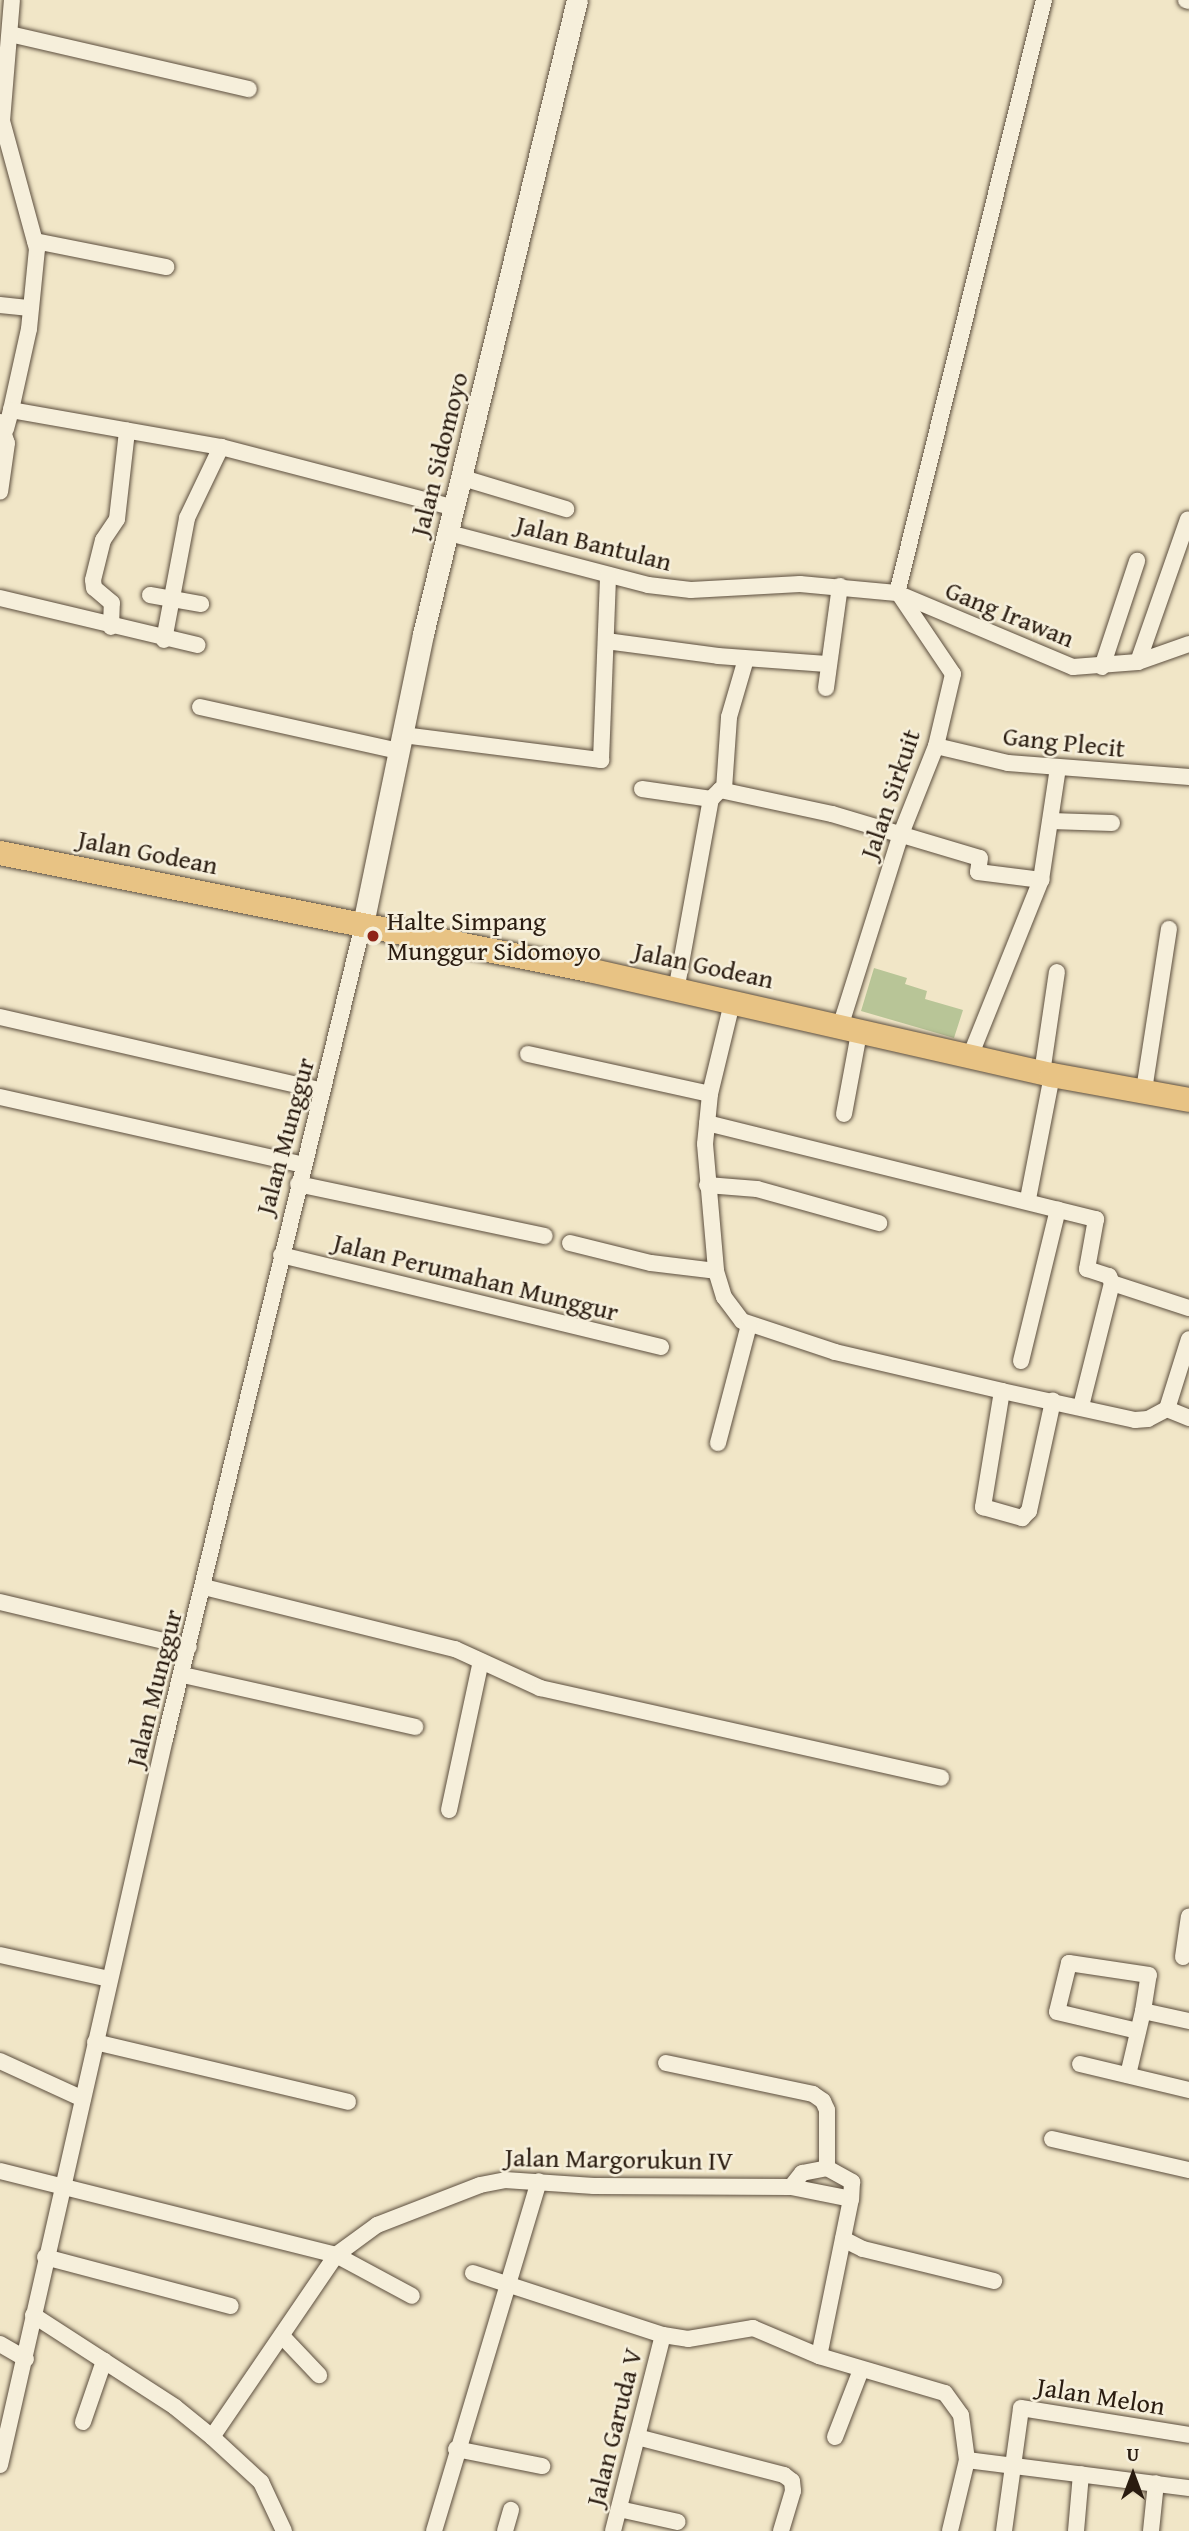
<!DOCTYPE html>
<html>
<head>
<meta charset="utf-8">
<style>
  body { margin:0 }
  #map { position:relative; width:1189px; height:2531px; overflow:hidden; background:#f1e6c7; font-family:"Gentium Book Plus",serif }
  div>[style] { position:absolute }
  .green>* { inset:0; background:#b8c597 }
  .roads { filter:drop-shadow(0 0 2px #5c4e3e) drop-shadow(0 0 2px #5c4e3e) }
  .street>* { height:16px; margin:-8px; padding:0 8px; transform-origin:8px; border-radius:8px; background:#f6efdb }
  .secondary>* { height:21px; margin:-10.5px; padding:0 10.5px; transform-origin:10.5px; border-radius:10.5px; background:#f6efdb }
  .primary>* { height:24px; margin:-12px; padding:0 12px; transform-origin:12px; border-radius:12px; background:#e8c384 }
  .dots>* { width:19px; height:19px; translate:-50% -50%; box-sizing:border-box; border:4px solid #f6efdb; border-radius:50% }
  span { translate:-50% -50%; white-space:nowrap; text-align:center; line-height:1.15; -webkit-text-stroke:5px #f6efdb; paint-order:stroke }
  .street-label { font-size:26px; color:#2a1c10 }
  .poi-label { font-size:26px; color:#2a1c10 }
  .left { translate:0 -50%; text-align:left }
  .north { position:absolute; left:1098px; top:2440px; width:70px; height:70px; -webkit-text-stroke:5px #f6efdb; paint-order:stroke; rotate:0deg; font-size:19px; font-weight:700; line-height:28px; text-align:center; color:#2a1c10 }
  .north::after { content:''; display:block; margin:auto; width:24px; height:32px; background:#2a1c10; clip-path:polygon(50% 0,100% 100%,50% 72%,0 100%) }
</style>
</head>
<body>
<div id="map">
  <div class="green">
    <div style="clip-path:polygon(874px 968px,907px 978px,905px 984px,927px 991px,925px 999px,963px 1010px,954px 1038px,861px 1011px)"></div>
  </div>
  <div class="roads">
    <div class="street">
      <div style="left:1186px;top:0;width:3px;rotate:18deg"></div>
      <div style="left:10px;top:34px;width:245px;rotate:13deg"></div>
      <div style="left:35px;top:241px;width:134px;rotate:11.2deg"></div>
      <div style="left:0;top:305px;width:30px;rotate:6deg"></div>
      <div style="left:11px;top:410px;width:83px;rotate:-77.5deg"></div>
      <div style="left:29px;top:329px;width:80px;rotate:-84.3deg"></div>
      <div style="left:37px;top:249px;width:133px;rotate:-105.3deg"></div>
      <div style="left:2px;top:121px;width:121px;rotate:-85.3deg"></div>
      <div style="left:0;top:422px;width:22px;rotate:72deg"></div>
      <div style="left:7px;top:443px;width:49px;rotate:98.1deg"></div>
      <div style="left:6px;top:429px;width:20px;rotate:-75deg"></div>
      <div style="left:11px;top:410px;width:213px;rotate:10deg"></div>
      <div style="left:221px;top:447px;width:242px;rotate:14.6deg"></div>
      <div style="left:463px;top:478px;width:108px;rotate:16.8deg"></div>
      <div style="left:449px;top:533px;width:206px;rotate:14.6deg"></div>
      <div style="left:648px;top:585px;width:43px;rotate:6.6deg"></div>
      <div style="left:691px;top:590px;width:109px;rotate:-3.2deg"></div>
      <div style="left:800px;top:584px;width:97px;rotate:5.3deg"></div>
      <div style="left:897px;top:593px;width:191px;rotate:22.8deg"></div>
      <div style="left:1073px;top:667px;width:65px;rotate:-4.4deg"></div>
      <div style="left:1138px;top:662px;width:54px;rotate:-19.4deg"></div>
      <div style="left:897px;top:593px;width:611px;rotate:-76.08deg"></div>
      <div style="left:150px;top:595px;width:52px;rotate:10deg"></div>
      <div style="left:0;top:598px;width:203px;rotate:13.4deg"></div>
      <div style="left:111px;top:627px;width:24px;rotate:-88deg"></div>
      <div style="left:112px;top:603px;width:23px;rotate:-140deg"></div>
      <div style="left:94px;top:588px;width:8px;rotate:-97deg"></div>
      <div style="left:93px;top:580px;width:41px;rotate:-76deg"></div>
      <div style="left:103px;top:540px;width:25px;rotate:-56deg"></div>
      <div style="left:117px;top:519px;width:89px;rotate:-83.5deg"></div>
      <div style="left:164px;top:640px;width:124px;rotate:-79.3deg"></div>
      <div style="left:187px;top:518px;width:79px;rotate:-64.4deg"></div>
      <div style="left:606px;top:641px;width:113px;rotate:7.6deg"></div>
      <div style="left:718px;top:656px;width:109px;rotate:4.2deg"></div>
      <div style="left:1138px;top:662px;width:151px;rotate:-70.7deg"></div>
      <div style="left:1102px;top:667px;width:112px;rotate:-71.7deg"></div>
      <div style="left:826px;top:688px;width:103px;rotate:-82.2deg"></div>
      <div style="left:200px;top:707px;width:204px;rotate:12.5deg"></div>
      <div style="left:403px;top:735px;width:200px;rotate:7.2deg"></div>
      <div style="left:601px;top:760px;width:185px;rotate:-87.8deg"></div>
      <div style="left:936px;top:746px;width:74px;rotate:13.3deg"></div>
      <div style="left:1008px;top:763px;width:182px;rotate:4.4deg"></div>
      <div style="left:642px;top:789px;width:70px;rotate:8.2deg"></div>
      <div style="left:724px;top:789px;width:72px;rotate:-86deg"></div>
      <div style="left:729px;top:717px;width:60px;rotate:-73.7deg"></div>
      <div style="left:1051px;top:821px;width:61px;rotate:1.9deg"></div>
      <div style="left:676px;top:991px;width:195px;rotate:-79.7deg"></div>
      <div style="left:711px;top:799px;width:13px;rotate:-45deg"></div>
      <div style="left:720px;top:790px;width:115px;rotate:12.1deg"></div>
      <div style="left:832px;top:814px;width:154px;rotate:16.6deg"></div>
      <div style="left:980px;top:858px;width:14px;rotate:98deg"></div>
      <div style="left:978px;top:872px;width:64px;rotate:7.2deg"></div>
      <div style="left:732px;top:1003px;width:94px;rotate:103.6deg"></div>
      <div style="left:710px;top:1094px;width:50px;rotate:95.7deg"></div>
      <div style="left:705px;top:1144px;width:127px;rotate:85deg"></div>
      <div style="left:716px;top:1271px;width:27px;rotate:73deg"></div>
      <div style="left:724px;top:1297px;width:30px;rotate:53deg"></div>
      <div style="left:742px;top:1321px;width:98px;rotate:18.4deg"></div>
      <div style="left:835px;top:1352px;width:171px;rotate:13.1deg"></div>
      <div style="left:1002px;top:1391px;width:136px;rotate:12.3deg"></div>
      <div style="left:1135px;top:1420px;width:13px;rotate:-4deg"></div>
      <div style="left:1148px;top:1419px;width:21px;rotate:-28deg"></div>
      <div style="left:1167px;top:1409px;width:24px;rotate:22deg"></div>
      <div style="left:0;top:1017px;width:330px;rotate:12.9deg"></div>
      <div style="left:841px;top:1024px;width:199px;rotate:-72.5deg"></div>
      <div style="left:901px;top:834px;width:95px;rotate:-68.3deg"></div>
      <div style="left:936px;top:746px;width:74px;rotate:-76.7deg"></div>
      <div style="left:953px;top:674px;width:93px;rotate:-124deg"></div>
      <div style="left:528px;top:1054px;width:186px;rotate:12.4deg"></div>
      <div style="left:971px;top:1054px;width:188px;rotate:-68.1deg"></div>
      <div style="left:1041px;top:880px;width:113px;rotate:-81.4deg"></div>
      <div style="left:1042px;top:1073px;width:102px;rotate:-81.6deg"></div>
      <div style="left:1144px;top:1090px;width:163px;rotate:-81.2deg"></div>
      <div style="left:0;top:1097px;width:311px;rotate:12.6deg"></div>
      <div style="left:844px;top:1114px;width:87px;rotate:-79.5deg"></div>
      <div style="left:707px;top:1123px;width:401px;rotate:13.9deg"></div>
      <div style="left:1096px;top:1219px;width:51px;rotate:100.2deg"></div>
      <div style="left:1087px;top:1269px;width:23px;rotate:18deg"></div>
      <div style="left:1109px;top:1276px;width:8px;rotate:67deg"></div>
      <div style="left:1112px;top:1283px;width:127px;rotate:104.1deg"></div>
      <div style="left:298px;top:1184px;width:252px;rotate:11.9deg"></div>
      <div style="left:707px;top:1185px;width:50px;rotate:4.6deg"></div>
      <div style="left:757px;top:1189px;width:127px;rotate:15.6deg"></div>
      <div style="left:1028px;top:1199px;width:126px;rotate:-79deg"></div>
      <div style="left:570px;top:1243px;width:83px;rotate:13.9deg"></div>
      <div style="left:651px;top:1263px;width:65px;rotate:7deg"></div>
      <div style="left:281px;top:1255px;width:391px;rotate:13.6deg"></div>
      <div style="left:1112px;top:1283px;width:81px;rotate:18deg"></div>
      <div style="left:1021px;top:1361px;width:156px;rotate:-76.3deg"></div>
      <div style="left:1002px;top:1391px;width:118px;rotate:99.3deg"></div>
      <div style="left:983px;top:1507px;width:41px;rotate:15.8deg"></div>
      <div style="left:1022px;top:1518px;width:10px;rotate:-45deg"></div>
      <div style="left:1029px;top:1511px;width:113px;rotate:-77.7deg"></div>
      <div style="left:1167px;top:1409px;width:73px;rotate:-72.6deg"></div>
      <div style="left:718px;top:1443px;width:122px;rotate:-75.3deg"></div>
      <div style="left:204px;top:1587px;width:259px;rotate:13.9deg"></div>
      <div style="left:455px;top:1649px;width:94px;rotate:24.6deg"></div>
      <div style="left:540px;top:1688px;width:411px;rotate:12.6deg"></div>
      <div style="left:0;top:1602px;width:194px;rotate:13.4deg"></div>
      <div style="left:183px;top:1675px;width:238px;rotate:12.6deg"></div>
      <div style="left:449px;top:1810px;width:152px;rotate:-77.9deg"></div>
      <div style="left:0;top:1955px;width:112px;rotate:12.4deg"></div>
      <div style="left:1183px;top:1957px;width:41px;rotate:-81.7deg"></div>
      <div style="left:1143px;top:2011px;width:47px;rotate:12.3deg"></div>
      <div style="left:95px;top:2042px;width:260px;rotate:13.3deg"></div>
      <div style="left:0;top:2061px;width:91px;rotate:24.6deg"></div>
      <div style="left:666px;top:2063px;width:150px;rotate:11.9deg"></div>
      <div style="left:813px;top:2094px;width:12px;rotate:35deg"></div>
      <div style="left:823px;top:2101px;width:10px;rotate:66deg"></div>
      <div style="left:827px;top:2110px;width:58px;rotate:90deg"></div>
      <div style="left:1080px;top:2064px;width:112px;rotate:13.4deg"></div>
      <div style="left:1128px;top:2075px;width:66px;rotate:-76.8deg"></div>
      <div style="left:1143px;top:2011px;width:36px;rotate:-81deg"></div>
      <div style="left:1149px;top:1975px;width:81px;rotate:-171.5deg"></div>
      <div style="left:1069px;top:1963px;width:50px;rotate:103.8deg"></div>
      <div style="left:1057px;top:2012px;width:83px;rotate:13.2deg"></div>
      <div style="left:1052px;top:2139px;width:140px;rotate:12.8deg"></div>
      <div style="left:0;top:2171px;width:346px;rotate:14deg"></div>
      <div style="left:336px;top:2255px;width:86px;rotate:28.3deg"></div>
      <div style="left:791px;top:2187px;width:18px;rotate:-52deg"></div>
      <div style="left:802px;top:2173px;width:25px;rotate:-11deg"></div>
      <div style="left:827px;top:2168px;width:29px;rotate:29deg"></div>
      <div style="left:852px;top:2182px;width:17px;rotate:93deg"></div>
      <div style="left:843px;top:2239px;width:22px;rotate:27deg"></div>
      <div style="left:863px;top:2249px;width:135px;rotate:13.7deg"></div>
      <div style="left:45px;top:2257px;width:192px;rotate:14.8deg"></div>
      <div style="left:473px;top:2273px;width:200px;rotate:18.1deg"></div>
      <div style="left:663px;top:2335px;width:25px;rotate:9deg"></div>
      <div style="left:688px;top:2339px;width:66px;rotate:-9.6deg"></div>
      <div style="left:753px;top:2328px;width:72px;rotate:23deg"></div>
      <div style="left:819px;top:2356px;width:131px;rotate:16.4deg"></div>
      <div style="left:945px;top:2393px;width:27px;rotate:54deg"></div>
      <div style="left:961px;top:2415px;width:45px;rotate:82.4deg"></div>
      <div style="left:967px;top:2460px;width:73px;rotate:103.5deg"></div>
      <div style="left:33px;top:2315px;width:169px;rotate:32.9deg"></div>
      <div style="left:175px;top:2407px;width:48px;rotate:39deg"></div>
      <div style="left:212px;top:2437px;width:67px;rotate:42.6deg"></div>
      <div style="left:261px;top:2482px;width:54px;rotate:64.9deg"></div>
      <div style="left:282px;top:2336px;width:54px;rotate:46.5deg"></div>
      <div style="left:0;top:2344px;width:30px;rotate:30deg"></div>
      <div style="left:83px;top:2422px;width:65px;rotate:-71deg"></div>
      <div style="left:212px;top:2437px;width:220px;rotate:-55.7deg"></div>
      <div style="left:336px;top:2255px;width:51px;rotate:-36.2deg"></div>
      <div style="left:377px;top:2225px;width:110px;rotate:-21.2deg"></div>
      <div style="left:480px;top:2185px;width:25px;rotate:-11deg"></div>
      <div style="left:505px;top:2180px;width:89px;rotate:3.9deg"></div>
      <div style="left:594px;top:2186px;width:197px;rotate:0.3deg"></div>
      <div style="left:791px;top:2187px;width:61px;rotate:11.3deg"></div>
      <div style="left:851px;top:2199px;width:160px;rotate:101.5deg"></div>
      <div style="left:637px;top:2437px;width:152px;rotate:14.5deg"></div>
      <div style="left:784px;top:2475px;width:10px;rotate:37deg"></div>
      <div style="left:792px;top:2481px;width:10px;rotate:84deg"></div>
      <div style="left:793px;top:2491px;width:42px;rotate:106.7deg"></div>
      <div style="left:835px;top:2437px;width:72px;rotate:-68.8deg"></div>
      <div style="left:456px;top:2449px;width:88px;rotate:11.2deg"></div>
      <div style="left:967px;top:2460px;width:224px;rotate:7.2deg"></div>
      <div style="left:0;top:2465px;width:745px;rotate:-77.2deg"></div>
      <div style="left:165px;top:1739px;width:839px;rotate:-76.34deg"></div>
      <div style="left:619px;top:2509px;width:60px;rotate:12.4deg"></div>
      <div style="left:434px;top:2531px;width:365px;rotate:-73.3deg"></div>
      <div style="left:505px;top:2531px;width:22px;rotate:-74deg"></div>
      <div style="left:613px;top:2531px;width:202px;rotate:-75.7deg"></div>
      <div style="left:1004px;top:2531px;width:124px;rotate:-82.1deg"></div>
      <div style="left:1021px;top:2408px;width:170px;rotate:9.1deg"></div>
      <div style="left:1076px;top:2531px;width:57px;rotate:-85deg"></div>
      <div style="left:1151px;top:2531px;width:48px;rotate:-84.1deg"></div>
    </div>
    <div class="secondary">
      <div style="left:363px;top:924px;width:296px;rotate:-78.3deg"></div>
      <div style="left:423px;top:634px;width:652px;rotate:-76.35deg"></div>
    </div>
    <div class="primary">
      <div style="left:0;top:853px;width:601px;rotate:11.24deg"></div>
      <div style="left:589px;top:970px;width:475px;rotate:12.8deg"></div>
      <div style="left:1052px;top:1075px;width:139px;rotate:10.3deg"></div>
    </div>
  </div>
  <div class="dots">
    <div style="left:373px;top:936px;background:#8f2418"></div>
  </div>
  <div class="street-label">
    <span style="left:439px;top:454px;rotate:-76deg">Jalan Sidomoyo</span>
    <span style="left:594px;top:543px;rotate:14deg">Jalan Bantulan</span>
    <span style="left:1010px;top:614px;rotate:22deg">Gang Irawan</span>
    <span style="left:1064px;top:742px;rotate:6deg">Gang Plecit</span>
    <span style="left:890px;top:794px;rotate:-71deg">Jalan Sirkuit</span>
    <span style="left:148px;top:852px;rotate:11deg">Jalan Godean</span>
    <span style="left:704px;top:965px;rotate:12deg">Jalan Godean</span>
    <span style="left:285px;top:1136px;rotate:-75deg">Jalan Munggur</span>
    <span style="left:476px;top:1277px;rotate:14deg">Jalan Perumahan Munggur</span>
    <span style="left:154px;top:1688px;rotate:-76deg">Jalan Munggur</span>
    <span style="left:619px;top:2159px;rotate:1deg">Jalan Margorukun IV</span>
    <span style="left:1101px;top:2396px;rotate:9deg">Jalan Melon</span>
    <span style="left:614px;top:2427px;rotate:-76deg">Jalan Garuda V</span>
  </div>
  <div class="poi-label">
    <span class="left" style="left:387px;top:936px">Halte Simpang<br>Munggur Sidomoyo</span>
  </div>
  <div class="north">U</div>
</div>
</body>
</html>
